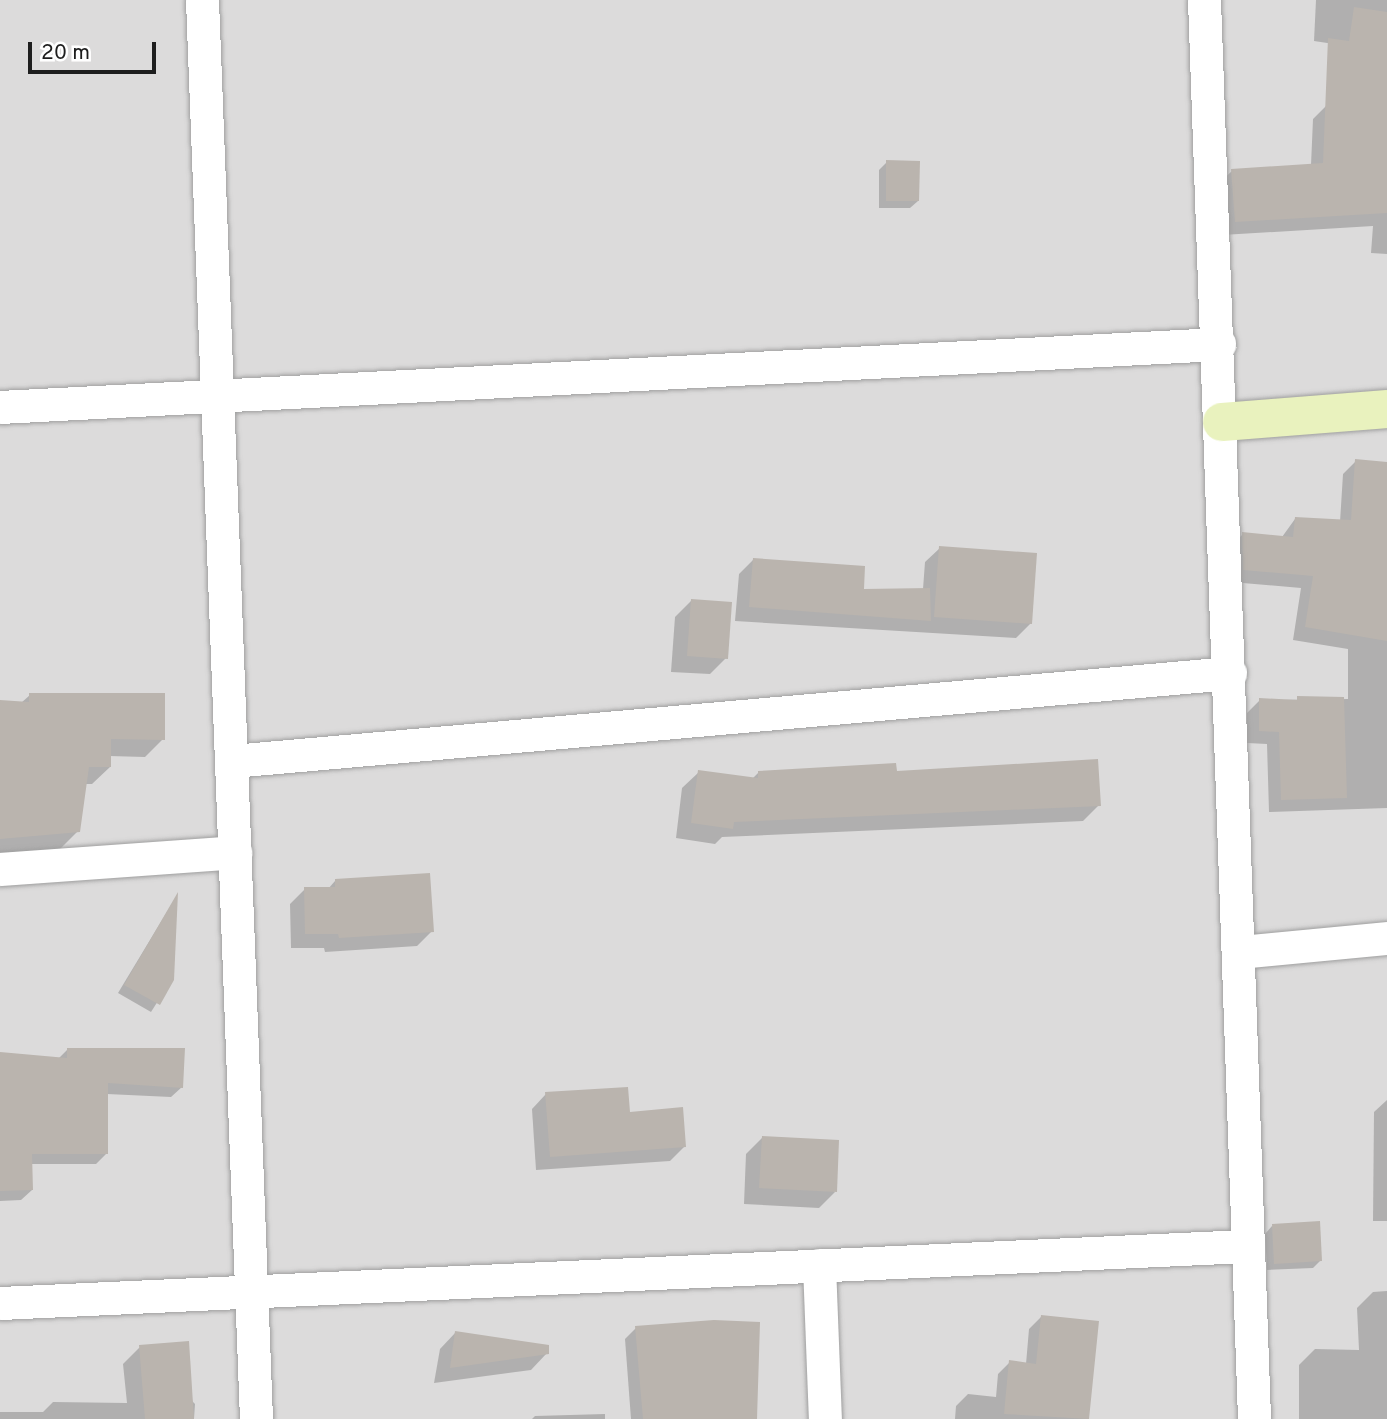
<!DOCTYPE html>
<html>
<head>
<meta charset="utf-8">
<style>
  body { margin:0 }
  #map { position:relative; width:1387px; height:1419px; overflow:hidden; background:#edece5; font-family:Overpass,sans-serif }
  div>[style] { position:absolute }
  .residential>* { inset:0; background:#dcdbdb }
  .shadow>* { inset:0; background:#0003 }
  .building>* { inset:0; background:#bab4ae }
  .roads { filter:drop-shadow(0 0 2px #9f9f9f) drop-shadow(0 0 2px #9f9f9f) }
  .street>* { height:33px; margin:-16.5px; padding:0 16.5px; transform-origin:16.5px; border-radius:16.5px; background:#fff }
  .secondary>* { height:38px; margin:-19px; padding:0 19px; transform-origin:19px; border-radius:19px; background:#e9f2be }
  span { translate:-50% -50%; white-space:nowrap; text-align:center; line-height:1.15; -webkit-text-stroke:5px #fff; paint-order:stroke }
  .scale { position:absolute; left:28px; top:42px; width:128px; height:32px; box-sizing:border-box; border:4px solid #1e1e1e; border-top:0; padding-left:9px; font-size:21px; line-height:24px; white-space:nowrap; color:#1e1e1e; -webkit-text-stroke:5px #fff; paint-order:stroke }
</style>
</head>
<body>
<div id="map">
  <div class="residential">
    <div style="clip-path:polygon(0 0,1387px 0,1387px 1419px,0 1419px)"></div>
  </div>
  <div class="shadow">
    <div style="clip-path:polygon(1316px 0,1387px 0,1387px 52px,1314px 41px)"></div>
    <div style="clip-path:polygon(1326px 106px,1387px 166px,1387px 254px,1371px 253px,1373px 226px,1222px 235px,1218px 184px,1232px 171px,1311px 165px,1313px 119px)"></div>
    <div style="clip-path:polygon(887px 162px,918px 201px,910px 208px,879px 208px,879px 170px)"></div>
    <div style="clip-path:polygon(1356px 461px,1387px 463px,1387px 808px,1269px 812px,1267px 744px,1247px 743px,1247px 713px,1260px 700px,1348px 699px,1348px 649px,1293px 640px,1301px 588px,1231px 582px,1230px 547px,1243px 534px,1282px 537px,1295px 519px,1340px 522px,1343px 474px)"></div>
    <div style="clip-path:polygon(940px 548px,1031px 623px,1016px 638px,735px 621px,739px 574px,753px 560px,862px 591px,923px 589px,925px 562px)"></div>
    <div style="clip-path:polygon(692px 600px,726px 658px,710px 674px,671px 672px,675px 617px)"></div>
    <div style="clip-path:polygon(30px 695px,163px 739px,145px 757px,109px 756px,110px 767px,92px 784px,84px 784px,78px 831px,60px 849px,0 854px,0 702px,21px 703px)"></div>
    <div style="clip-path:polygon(699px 772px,752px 779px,759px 772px,1099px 805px,1083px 821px,722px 837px,715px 844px,676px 838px,682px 788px)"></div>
    <div style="clip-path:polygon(335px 881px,432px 931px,417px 946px,325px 952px,324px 948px,291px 948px,290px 904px,305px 889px,328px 889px)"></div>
    <div style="clip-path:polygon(176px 897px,172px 979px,151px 1012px,118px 993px)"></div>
    <div style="clip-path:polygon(67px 1050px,182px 1087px,171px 1097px,107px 1094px,106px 1154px,96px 1164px,30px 1164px,32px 1190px,21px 1200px,0 1201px,0 1054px,58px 1059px)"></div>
    <div style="clip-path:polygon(546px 1094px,628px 1113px,684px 1147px,670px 1161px,536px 1170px,532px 1109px)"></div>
    <div style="clip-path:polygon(1387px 1100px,1387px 1221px,1373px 1221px,1374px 1112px)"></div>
    <div style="clip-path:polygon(762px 1138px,835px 1192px,819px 1208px,744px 1204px,746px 1154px)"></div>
    <div style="clip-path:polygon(1272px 1226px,1321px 1260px,1313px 1268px,1267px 1270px,1265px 1234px)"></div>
    <div style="clip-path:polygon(1387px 1291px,1387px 1419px,1299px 1419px,1299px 1365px,1315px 1349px,1359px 1350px,1357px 1308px,1373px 1292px)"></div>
    <div style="clip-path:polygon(1041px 1317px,1097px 1323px,1088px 1419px,955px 1419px,956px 1406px,968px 1394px,996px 1397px,998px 1374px,1010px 1362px,1026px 1364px,1029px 1329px)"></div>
    <div style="clip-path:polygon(636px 1328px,756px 1419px,631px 1419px,625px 1339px)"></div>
    <div style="clip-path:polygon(456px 1332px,547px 1353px,531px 1370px,434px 1383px,440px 1349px)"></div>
    <div style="clip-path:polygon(140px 1347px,195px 1404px,194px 1419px,0 1419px,0 1412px,43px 1412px,53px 1402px,127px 1403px,123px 1364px)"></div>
    <div style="clip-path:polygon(605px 1414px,605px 1419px,532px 1419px,535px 1416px)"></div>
  </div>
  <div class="building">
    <div style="clip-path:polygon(1354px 7px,1387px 12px,1387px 213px,1235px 222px,1231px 169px,1323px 163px,1328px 38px,1349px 41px)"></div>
    <div style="clip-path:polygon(886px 160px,920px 161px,919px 201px,886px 201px)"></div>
    <div style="clip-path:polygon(1355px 459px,1387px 462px,1387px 641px,1305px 627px,1313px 576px,1243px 570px,1242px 532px,1293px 537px,1295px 517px,1351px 520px)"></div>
    <div style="clip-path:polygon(939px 546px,1037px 553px,1032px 624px,934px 617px)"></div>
    <div style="clip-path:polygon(753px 558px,865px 566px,864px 589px,930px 588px,931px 621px,749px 607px)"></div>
    <div style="clip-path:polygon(691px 599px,732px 602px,728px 659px,687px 656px)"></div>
    <div style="clip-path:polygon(29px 693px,165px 693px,165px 740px,111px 739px,111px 767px,89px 767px,80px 832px,0 839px,0 700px,29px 702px)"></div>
    <div style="clip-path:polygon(1297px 696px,1344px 697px,1347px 798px,1281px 800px,1279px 732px,1259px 731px,1259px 698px,1297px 700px)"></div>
    <div style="clip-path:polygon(1098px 759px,1101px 806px,734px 822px,733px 829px,691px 823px,698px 770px,758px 778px,758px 771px,896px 763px,897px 771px)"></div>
    <div style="clip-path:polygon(430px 873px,434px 932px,339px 938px,338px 934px,305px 934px,304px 887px,335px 887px,335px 879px)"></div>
    <div style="clip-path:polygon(178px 892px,174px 980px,160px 1005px,124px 985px)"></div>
    <div style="clip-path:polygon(67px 1048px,185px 1048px,183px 1088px,108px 1083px,108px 1154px,32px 1154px,33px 1190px,0 1191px,0 1052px,67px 1058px)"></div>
    <div style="clip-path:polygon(628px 1087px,630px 1112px,683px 1107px,686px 1147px,550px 1157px,545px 1092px)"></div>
    <div style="clip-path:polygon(762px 1136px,839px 1140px,837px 1192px,759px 1188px)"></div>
    <div style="clip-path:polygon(1320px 1221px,1322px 1261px,1274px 1264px,1272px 1224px)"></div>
    <div style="clip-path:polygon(1041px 1315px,1099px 1321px,1089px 1419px,1004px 1414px,1009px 1360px,1036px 1364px)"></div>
    <div style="clip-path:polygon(714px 1320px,760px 1322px,757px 1419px,643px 1419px,635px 1326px)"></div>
    <div style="clip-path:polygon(455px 1331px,549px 1345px,549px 1354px,450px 1368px)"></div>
    <div style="clip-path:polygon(189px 1341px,194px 1419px,145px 1419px,139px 1345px)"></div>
  </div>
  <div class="roads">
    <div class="street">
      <div style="left:202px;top:0;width:1420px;rotate:87.82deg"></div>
      <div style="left:1204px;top:0;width:1420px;rotate:87.98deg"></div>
      <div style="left:0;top:407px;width:1221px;rotate:-2.96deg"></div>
      <div style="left:232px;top:761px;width:1002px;rotate:-5.04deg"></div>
      <div style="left:0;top:869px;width:236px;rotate:-4.1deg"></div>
      <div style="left:1239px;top:952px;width:149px;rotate:-5.4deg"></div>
      <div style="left:819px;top:1265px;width:154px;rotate:87.8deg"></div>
      <div style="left:0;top:1303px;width:1249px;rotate:-2.62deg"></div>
    </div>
    <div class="secondary">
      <div style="left:1222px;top:422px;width:166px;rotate:-4.5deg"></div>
    </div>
  </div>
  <div class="scale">20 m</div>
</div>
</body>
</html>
